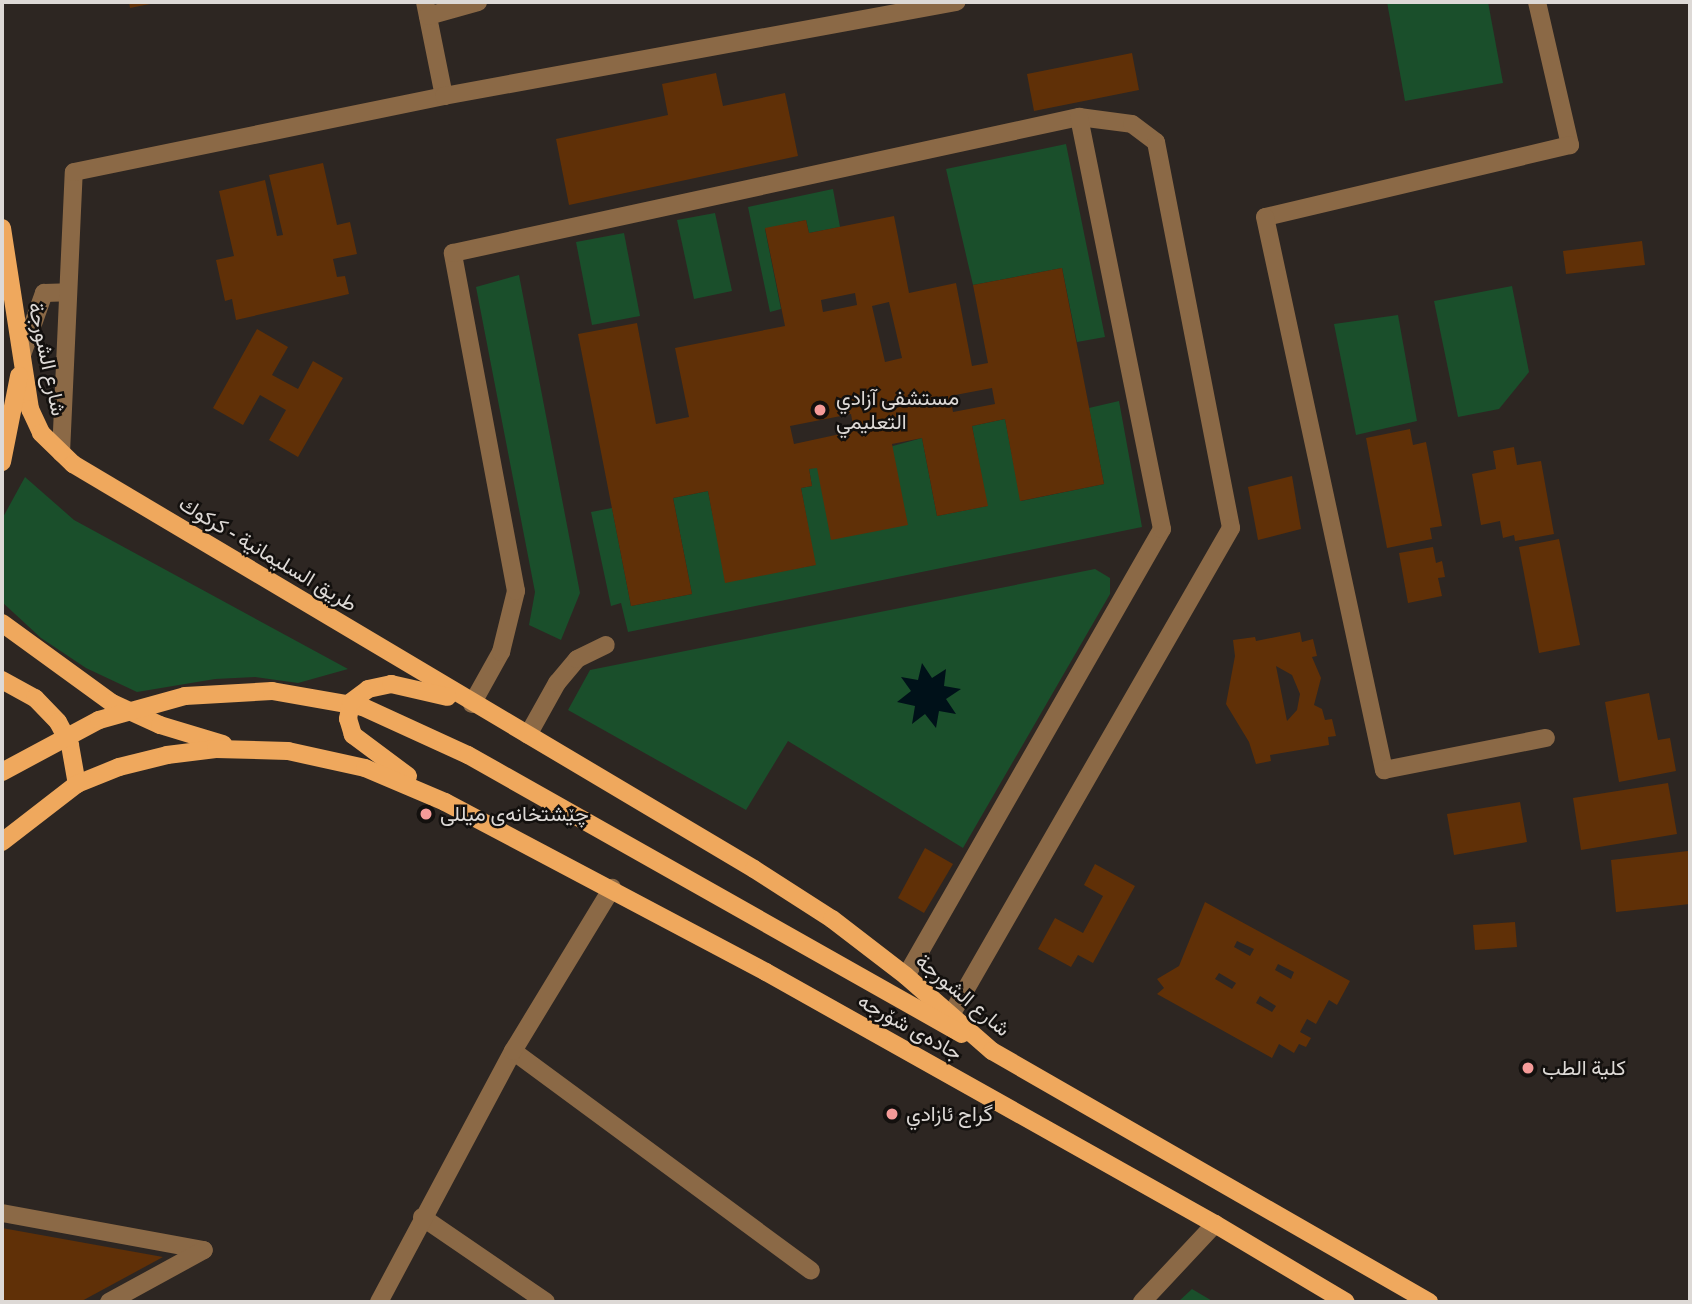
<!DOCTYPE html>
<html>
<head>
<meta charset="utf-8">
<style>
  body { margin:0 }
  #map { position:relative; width:1692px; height:1304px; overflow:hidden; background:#2d2622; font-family:Signika,Vazirmatn,sans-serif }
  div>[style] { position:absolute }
  .green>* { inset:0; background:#1a4f2b }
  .water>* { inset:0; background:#001119 }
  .building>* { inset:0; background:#603007 }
  .minor>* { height:18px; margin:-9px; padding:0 9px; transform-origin:9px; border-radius:9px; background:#8b6946 }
  .major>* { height:18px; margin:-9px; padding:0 9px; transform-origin:9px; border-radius:9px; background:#efa85d }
  .dots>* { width:19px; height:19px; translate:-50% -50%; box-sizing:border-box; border:4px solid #13100e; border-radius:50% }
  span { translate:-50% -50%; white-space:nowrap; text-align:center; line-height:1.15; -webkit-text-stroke:5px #13100e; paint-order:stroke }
  .street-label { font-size:21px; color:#ddd9d6 }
  .poi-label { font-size:21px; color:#ddd9d6 }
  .left { translate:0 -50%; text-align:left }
  .frame { position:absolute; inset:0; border:4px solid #ddd9d6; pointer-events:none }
</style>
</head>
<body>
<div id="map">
  <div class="green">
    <div style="clip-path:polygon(1387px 2px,1488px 2px,1503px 83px,1405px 101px)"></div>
    <div style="clip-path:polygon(1066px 144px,1105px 337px,1077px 342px,1062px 268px,973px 285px,946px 169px)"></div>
    <div style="clip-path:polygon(833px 189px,840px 227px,809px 233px,806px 220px,765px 229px,781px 309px,770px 312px,748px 207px)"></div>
    <div style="clip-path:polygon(715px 213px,732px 291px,694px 299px,677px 220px)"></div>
    <div style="clip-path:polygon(624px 233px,640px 316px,592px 325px,576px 242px)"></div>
    <div style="clip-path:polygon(519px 275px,580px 593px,561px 640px,529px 625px,535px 592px,476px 287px)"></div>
    <div style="clip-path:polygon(1512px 286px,1529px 372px,1499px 409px,1458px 417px,1434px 301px)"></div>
    <div style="clip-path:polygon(1398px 315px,1417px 421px,1356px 435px,1334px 324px)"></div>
    <div style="clip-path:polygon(1119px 401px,1142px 527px,628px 632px,621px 603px,611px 606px,591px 512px,612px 508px,631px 606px,692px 594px,673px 498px,708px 491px,726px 582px,815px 565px,801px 488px,812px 486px,809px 469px,922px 438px,937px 516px,987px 506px,972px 426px,1005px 419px,1021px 501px,1104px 484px,1089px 408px)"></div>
    <div style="clip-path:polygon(25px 477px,74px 520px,348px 669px,298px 683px,255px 677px,215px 679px,137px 692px,86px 668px,41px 638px,2px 602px,2px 519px)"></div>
    <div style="clip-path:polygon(1095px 569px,1110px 578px,1110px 594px,963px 848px,788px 741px,746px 810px,568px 710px,590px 670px)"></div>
    <div style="clip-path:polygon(1192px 1289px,1214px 1302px,1178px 1302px)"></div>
  </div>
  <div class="water">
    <div style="clip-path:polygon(922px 663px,932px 678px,946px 669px,944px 686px,961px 689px,946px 699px,956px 714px,939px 711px,936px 728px,925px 714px,912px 724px,915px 706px,897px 702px,911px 691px,901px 677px,918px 680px)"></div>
  </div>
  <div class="building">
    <div style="clip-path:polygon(129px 2px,155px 2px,155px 3px,130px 8px)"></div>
    <div style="clip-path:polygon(1132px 53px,1139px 90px,1034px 111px,1027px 74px)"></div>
    <div style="clip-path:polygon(716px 73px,723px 106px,785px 93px,798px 156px,569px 205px,556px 139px,668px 115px,662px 84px)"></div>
    <div style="clip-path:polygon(323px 163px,337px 225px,350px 222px,357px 254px,333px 259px,337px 277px,345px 276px,349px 294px,236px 320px,232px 299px,225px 301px,216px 260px,234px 256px,219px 191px,265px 180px,277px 236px,283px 235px,269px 175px)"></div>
    <div style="clip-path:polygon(evenodd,894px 216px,909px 293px,956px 283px,972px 366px,988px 363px,973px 285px,1062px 268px,1104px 484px,1020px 501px,1005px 419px,972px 426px,988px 506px,937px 516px,922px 438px,892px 444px,908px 525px,831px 540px,817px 468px,809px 469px,812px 486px,801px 488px,816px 565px,725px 583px,708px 491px,673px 498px,692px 594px,631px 606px,578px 334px,637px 323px,656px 424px,689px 417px,675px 348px,785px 326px,765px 228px,806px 220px,809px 233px,894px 216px,855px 293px,857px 305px,823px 312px,821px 300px,855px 293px,894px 216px,889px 302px,902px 358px,885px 362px,872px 306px,889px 302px,894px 216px,992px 388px,995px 404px,953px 412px,950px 396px,992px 388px,894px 216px,851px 414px,854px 431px,794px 444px,790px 426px,851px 414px)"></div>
    <div style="clip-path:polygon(1642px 241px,1645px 265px,1566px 274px,1563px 251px)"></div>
    <div style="clip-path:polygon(257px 329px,288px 347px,272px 375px,298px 389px,313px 361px,343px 378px,298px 457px,269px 440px,286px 410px,260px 395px,243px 425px,213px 408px)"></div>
    <div style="clip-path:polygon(1410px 429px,1413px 445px,1426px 442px,1442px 526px,1430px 528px,1432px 539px,1387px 548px,1366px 438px)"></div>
    <div style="clip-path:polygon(1514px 447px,1517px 465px,1541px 461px,1554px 534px,1515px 541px,1514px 535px,1503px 538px,1500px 521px,1481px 525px,1472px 474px,1496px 469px,1493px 451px)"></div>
    <div style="clip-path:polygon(1292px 476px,1301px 529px,1258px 540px,1248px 487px)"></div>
    <div style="clip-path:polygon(1559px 539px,1580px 645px,1539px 653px,1519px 547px)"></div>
    <div style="clip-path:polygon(1433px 547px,1436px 563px,1442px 561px,1445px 577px,1438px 578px,1442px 596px,1408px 603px,1399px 553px)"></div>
    <div style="clip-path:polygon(evenodd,1300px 632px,1302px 642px,1313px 639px,1317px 656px,1312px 657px,1321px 678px,1314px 705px,1322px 709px,1325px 720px,1332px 719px,1336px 736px,1328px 737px,1329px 745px,1270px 755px,1271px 761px,1256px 764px,1249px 742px,1226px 704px,1235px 656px,1233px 640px,1255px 637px,1256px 641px,1300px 632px,1276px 666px,1292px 675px,1300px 694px,1297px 710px,1287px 721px,1276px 666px)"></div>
    <div style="clip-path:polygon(1649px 693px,1658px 740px,1670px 738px,1676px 771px,1619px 782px,1605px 702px)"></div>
    <div style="clip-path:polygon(1668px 783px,1677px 834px,1581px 850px,1573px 798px)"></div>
    <div style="clip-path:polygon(1520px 802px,1527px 842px,1454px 855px,1447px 814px)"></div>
    <div style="clip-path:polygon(925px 848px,953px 864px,924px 913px,898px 898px)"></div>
    <div style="clip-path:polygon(1688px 851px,1690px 904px,1616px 912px,1611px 860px)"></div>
    <div style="clip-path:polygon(1095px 864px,1135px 886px,1093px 963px,1078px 955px,1071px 967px,1038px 949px,1055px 918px,1083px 933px,1103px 896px,1084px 885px)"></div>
    <div style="clip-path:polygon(evenodd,1205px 902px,1350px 981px,1337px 1005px,1329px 1000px,1316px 1024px,1307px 1019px,1300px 1032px,1311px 1038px,1306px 1047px,1299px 1044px,1294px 1053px,1279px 1044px,1272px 1058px,1157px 994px,1164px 988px,1157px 979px,1179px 966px,1205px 902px,1237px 941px,1254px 949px,1250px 956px,1234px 947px,1237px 941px,1205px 902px,1278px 964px,1294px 972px,1291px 979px,1275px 970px,1278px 964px,1205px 902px,1219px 973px,1236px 983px,1232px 989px,1215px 979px,1219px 973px,1205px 902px,1260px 996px,1276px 1006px,1272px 1012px,1256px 1003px,1260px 996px)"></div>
    <div style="clip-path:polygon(1515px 922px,1517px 947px,1475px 950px,1473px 925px)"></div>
    <div style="clip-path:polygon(2px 1228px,163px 1257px,80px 1302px,2px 1302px)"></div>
  </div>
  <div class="minor">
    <div style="left:425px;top:2px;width:96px;rotate:78.6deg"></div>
    <div style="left:1537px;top:2px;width:147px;rotate:77deg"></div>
    <div style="left:1570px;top:145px;width:313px;rotate:166.7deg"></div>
    <div style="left:1265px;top:217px;width:566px;rotate:77.86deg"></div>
    <div style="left:1384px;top:770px;width:165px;rotate:-11.2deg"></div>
    <div style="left:428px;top:16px;width:52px;rotate:-15.6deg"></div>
    <div style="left:22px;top:355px;width:66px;rotate:-70.5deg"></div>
    <div style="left:44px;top:293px;width:24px;rotate:-2deg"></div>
    <div style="left:61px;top:453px;width:281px;rotate:-87.4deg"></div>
    <div style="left:74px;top:172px;width:378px;rotate:-11.6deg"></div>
    <div style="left:444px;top:96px;width:521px;rotate:-10.4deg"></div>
    <div style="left:472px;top:704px;width:60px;rotate:-60.9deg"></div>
    <div style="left:501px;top:652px;width:63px;rotate:-76.2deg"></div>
    <div style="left:516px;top:591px;width:344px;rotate:-100.6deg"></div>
    <div style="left:453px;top:253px;width:641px;rotate:-12.26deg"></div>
    <div style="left:1079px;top:117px;width:53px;rotate:7.5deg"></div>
    <div style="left:1132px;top:124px;width:30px;rotate:37deg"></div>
    <div style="left:1156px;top:142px;width:393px;rotate:79deg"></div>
    <div style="left:1231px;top:528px;width:562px;rotate:119.9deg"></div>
    <div style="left:528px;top:735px;width:60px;rotate:-60.9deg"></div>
    <div style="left:557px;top:683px;width:31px;rotate:-50deg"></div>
    <div style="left:577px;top:659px;width:32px;rotate:-26deg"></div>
    <div style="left:906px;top:976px;width:515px;rotate:-60.2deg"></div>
    <div style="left:1162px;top:529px;width:420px;rotate:-101.4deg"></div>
    <div style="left:513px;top:1051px;width:370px;rotate:36.4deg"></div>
    <div style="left:2px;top:1213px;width:205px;rotate:10.4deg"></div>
    <div style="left:422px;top:1217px;width:150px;rotate:34.4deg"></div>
    <div style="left:109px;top:1302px;width:108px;rotate:-28.7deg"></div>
    <div style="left:379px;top:1302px;width:285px;rotate:-61.9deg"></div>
    <div style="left:513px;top:1051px;width:191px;rotate:-58.7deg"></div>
    <div style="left:1142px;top:1302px;width:107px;rotate:-46.9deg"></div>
  </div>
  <div class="major">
    <div style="left:2px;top:228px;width:183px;rotate:81.2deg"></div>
    <div style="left:30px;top:409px;width:26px;rotate:65deg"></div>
    <div style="left:41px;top:433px;width:45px;rotate:44.1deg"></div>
    <div style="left:73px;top:464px;width:792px;rotate:30.74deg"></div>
    <div style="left:754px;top:869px;width:93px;rotate:32.7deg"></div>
    <div style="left:832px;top:919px;width:93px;rotate:37.6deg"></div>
    <div style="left:906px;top:976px;width:114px;rotate:41.1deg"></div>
    <div style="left:992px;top:1051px;width:504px;rotate:29.87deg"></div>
    <div style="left:2px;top:462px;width:88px;rotate:-78.8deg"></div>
    <div style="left:2px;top:623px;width:136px;rotate:36deg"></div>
    <div style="left:112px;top:703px;width:53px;rotate:24.6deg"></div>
    <div style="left:160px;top:725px;width:66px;rotate:16.8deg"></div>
    <div style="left:2px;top:680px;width:38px;rotate:29deg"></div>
    <div style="left:35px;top:698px;width:33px;rotate:46deg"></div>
    <div style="left:58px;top:722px;width:26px;rotate:62deg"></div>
    <div style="left:70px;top:745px;width:40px;rotate:80deg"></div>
    <div style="left:2px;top:772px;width:110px;rotate:-28.2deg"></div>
    <div style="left:99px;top:720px;width:89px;rotate:-15.6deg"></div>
    <div style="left:185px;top:696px;width:87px;rotate:-3.3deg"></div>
    <div style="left:272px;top:691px;width:92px;rotate:10deg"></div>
    <div style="left:363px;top:707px;width:115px;rotate:24.6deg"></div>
    <div style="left:468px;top:755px;width:567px;rotate:29.46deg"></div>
    <div style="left:408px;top:776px;width:69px;rotate:-143.3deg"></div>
    <div style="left:353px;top:735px;width:17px;rotate:-107deg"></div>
    <div style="left:348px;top:719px;width:17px;rotate:-80deg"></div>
    <div style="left:351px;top:702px;width:21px;rotate:-37deg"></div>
    <div style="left:368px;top:689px;width:24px;rotate:-12deg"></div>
    <div style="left:391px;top:684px;width:58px;rotate:12.8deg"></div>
    <div style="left:2px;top:842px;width:95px;rotate:-37.7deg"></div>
    <div style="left:77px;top:784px;width:45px;rotate:-22deg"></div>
    <div style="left:119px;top:767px;width:49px;rotate:-14deg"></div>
    <div style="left:167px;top:755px;width:49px;rotate:-7deg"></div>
    <div style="left:216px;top:749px;width:72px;rotate:1.6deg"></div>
    <div style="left:288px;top:751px;width:79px;rotate:12.4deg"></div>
    <div style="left:365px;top:768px;width:87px;rotate:23deg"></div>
    <div style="left:445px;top:802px;width:363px;rotate:27.9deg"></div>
    <div style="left:766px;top:972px;width:515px;rotate:29.3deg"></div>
    <div style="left:1215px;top:1224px;width:152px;rotate:30.8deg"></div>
  </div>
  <div class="dots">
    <div style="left:820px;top:410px;background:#f59b99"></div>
    <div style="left:426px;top:814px;background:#f59b99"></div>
    <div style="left:1528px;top:1068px;background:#f59b99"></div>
    <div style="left:892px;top:1114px;background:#f59b99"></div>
  </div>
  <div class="street-label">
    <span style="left:47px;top:359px;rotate:78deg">شارع الشورجة</span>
    <span style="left:268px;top:554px;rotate:31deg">طريق السليمانية - كركوك</span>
    <span style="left:963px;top:995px;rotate:40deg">شارع الشورجة</span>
    <span style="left:910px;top:1027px;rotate:29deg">جادەی شۆرجە</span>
  </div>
  <div class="poi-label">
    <span class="left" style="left:836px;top:410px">مستشفى آزادي<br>التعليمي</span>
    <span class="left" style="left:440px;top:814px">چێشتخانەی میللی</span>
    <span class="left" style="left:1542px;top:1068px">كلية الطب</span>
    <span class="left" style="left:906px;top:1114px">گراج ئازادي</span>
  </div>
  <div class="frame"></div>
</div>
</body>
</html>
